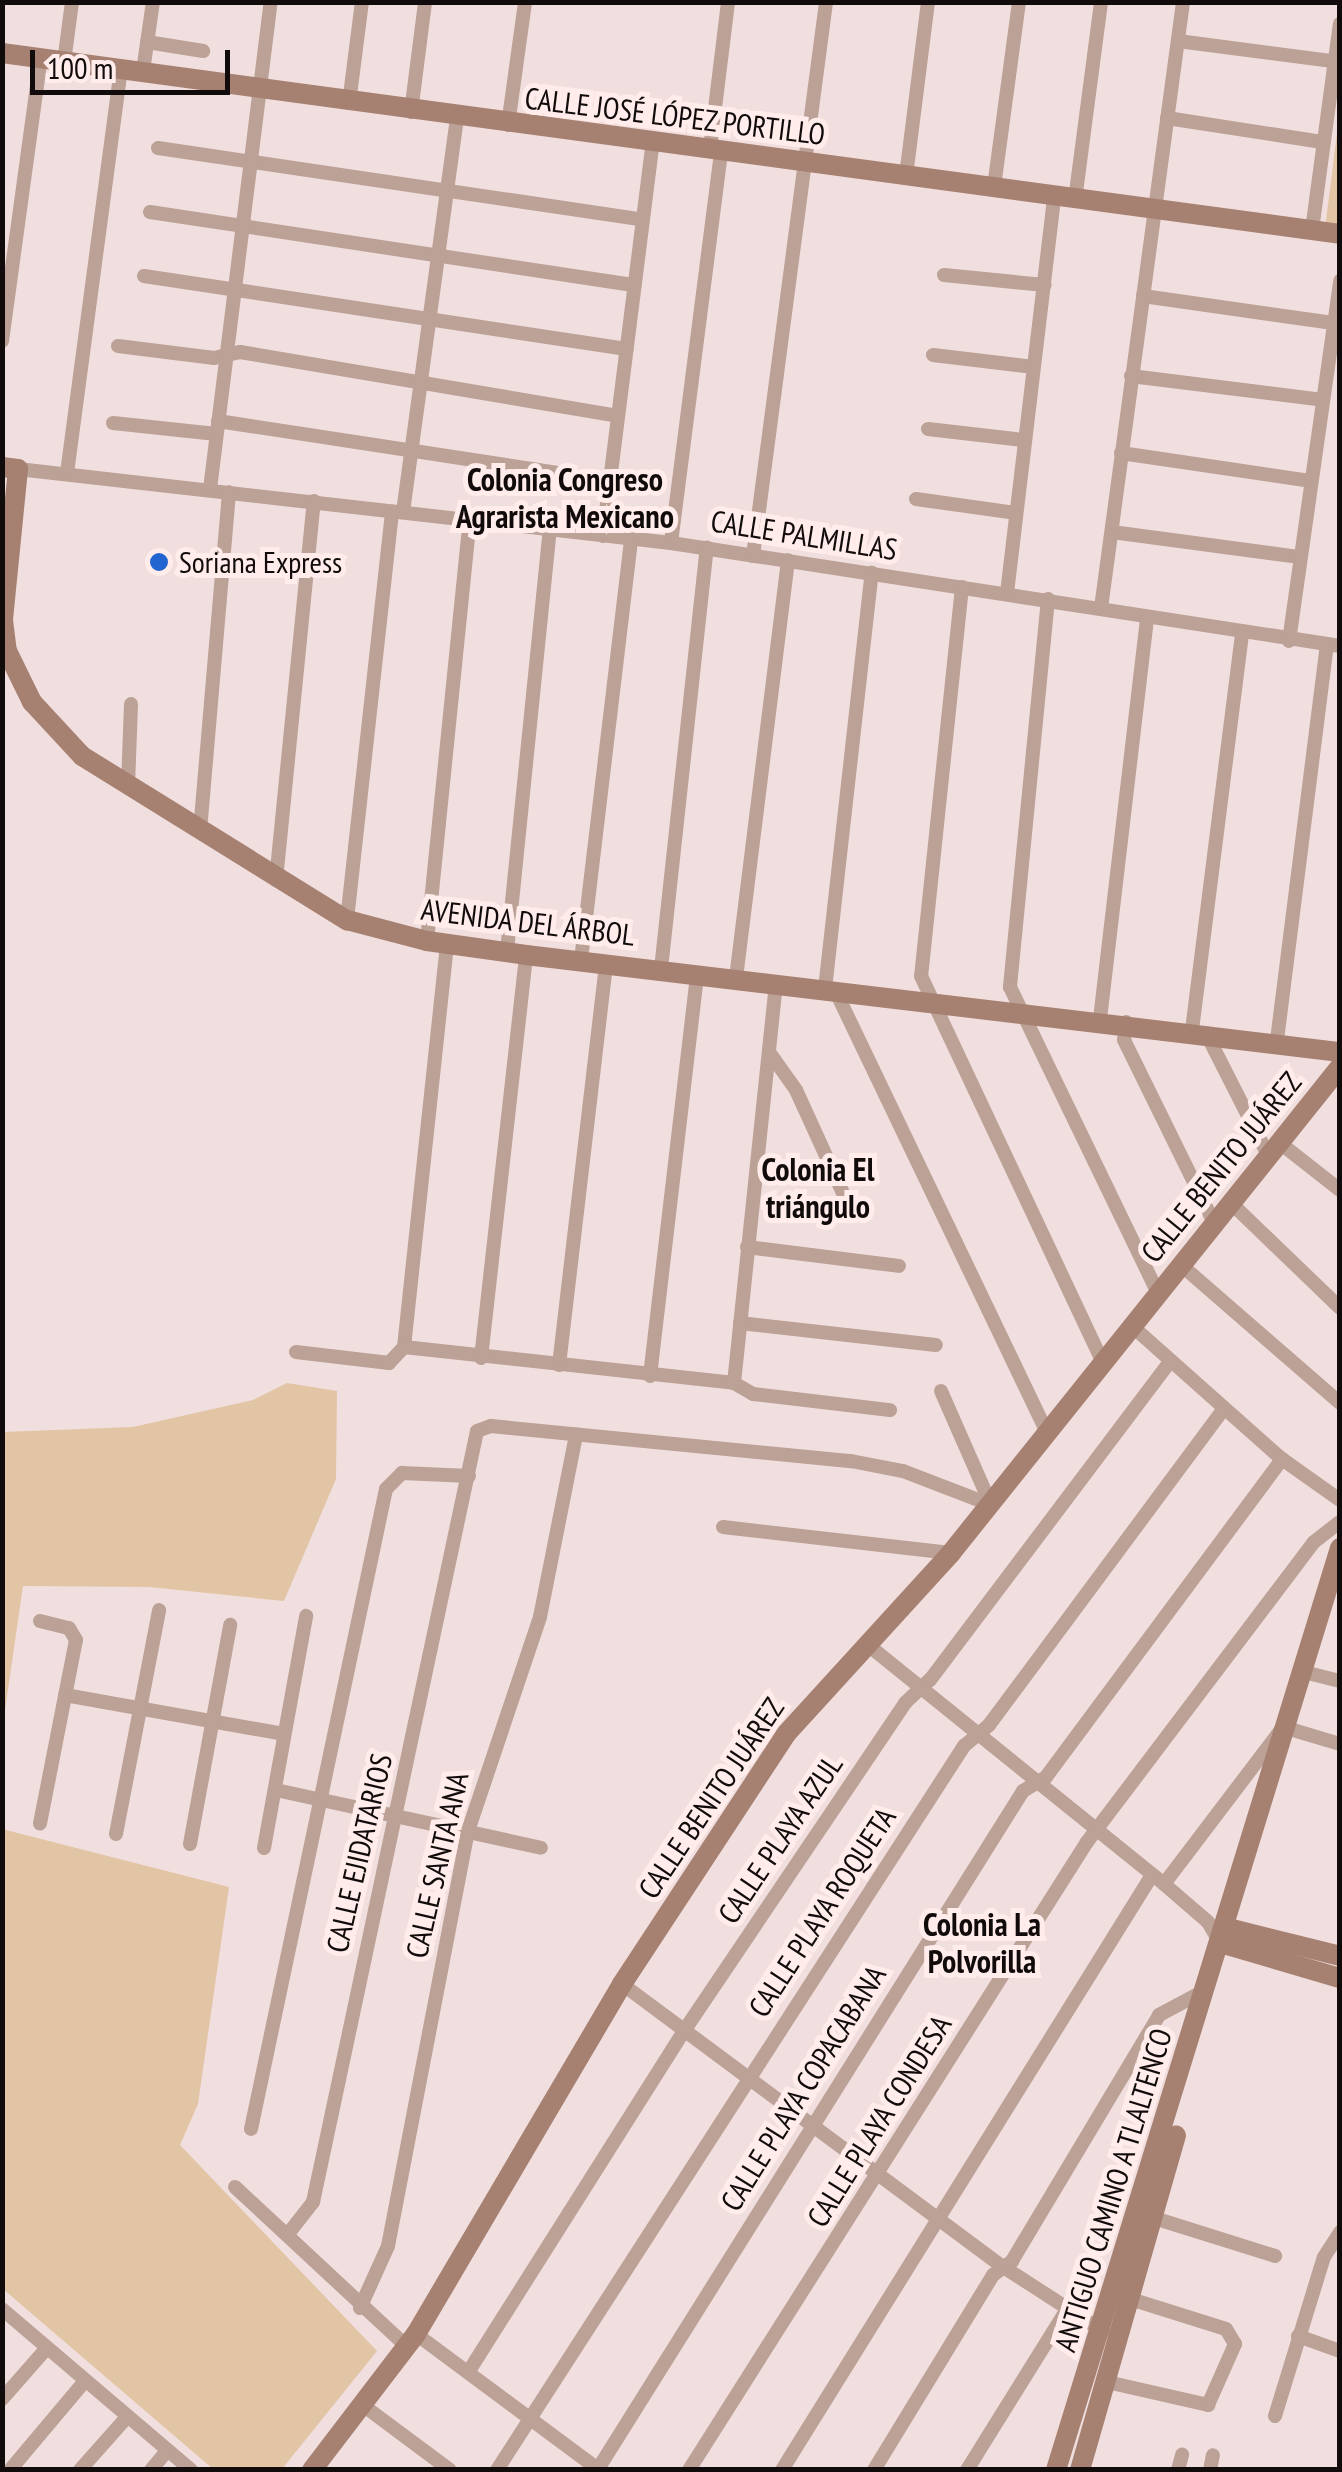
<!DOCTYPE html>
<html>
<head>
<meta charset="utf-8">
<style>
  body { margin:0 }
  #map { position:relative; width:1342px; height:2472px; overflow:hidden; background:#f1dede; font-family:"PT Sans Narrow",sans-serif }
  div>[style] { position:absolute }
  .green>* { inset:0; background:#e2c5a5 }
  .street>* { height:14px; margin:-7px; padding:0 7px; transform-origin:7px; border-radius:7px; background:#bba196 }
  .secondary>* { height:20px; margin:-10px; padding:0 10px; transform-origin:10px; border-radius:10px; background:#a68070 }
  .dots>* { width:28px; height:28px; translate:-50% -50%; box-sizing:border-box; border:5px solid #ffeceb; border-radius:50% }
  span { translate:-50% -50%; white-space:nowrap; text-align:center; line-height:1.15; -webkit-text-stroke:10px #ffeceb; paint-order:stroke }
  .street-label { font-size:30px; color:#110b0b }
  .poi-label { font-size:30px; color:#110b0b }
  .left { translate:0 -50%; text-align:left }
  .neighbourhood-label { font-size:32px; color:#110b0b; font-weight:700 }
  .frame { position:absolute; inset:0; border:5px solid #110b0b; pointer-events:none }
  .scale { position:absolute; left:30px; top:50px; width:200px; height:45px; box-sizing:border-box; border:5px solid #110b0b; border-top:0; padding-left:12px; font-size:30px; line-height:35px; white-space:nowrap; color:#110b0b; -webkit-text-stroke:8px #ffeceb; paint-order:stroke }
</style>
</head>
<body>
<div id="map">
  <div class="green">
    <div style="clip-path:polygon(1339px 117px,1339px 230px,1325px 229px)"></div>
    <div style="clip-path:polygon(287px 1383px,337px 1391px,336px 1479px,284px 1601px,149px 1587px,23px 1586px,3px 1724px,3px 1432px,133px 1427px,253px 1400px)"></div>
    <div style="clip-path:polygon(2px 1829px,229px 1887px,198px 2104px,180px 2145px,377px 2351px,282px 2469px,213px 2469px,3px 2289px)"></div>
  </div>
  <div class="street">
    <div style="left:1178px;top:41px;width:156px;rotate:7.4deg"></div>
    <div style="left:147px;top:42px;width:57px;rotate:9.1deg"></div>
    <div style="left:64px;top:62px;width:61px;rotate:-82.4deg"></div>
    <div style="left:143px;top:71px;width:70px;rotate:-81.8deg"></div>
    <div style="left:349px;top:103px;width:102px;rotate:-82.7deg"></div>
    <div style="left:411px;top:112px;width:111px;rotate:-82.7deg"></div>
    <div style="left:1167px;top:118px;width:157px;rotate:8.8deg"></div>
    <div style="left:508px;top:125px;width:124px;rotate:-82.1deg"></div>
    <div style="left:158px;top:148px;width:490px;rotate:8.4deg"></div>
    <div style="left:710px;top:149px;width:148px;rotate:-83deg"></div>
    <div style="left:906px;top:176px;width:175px;rotate:-82.8deg"></div>
    <div style="left:994px;top:187px;width:187px;rotate:-82.3deg"></div>
    <div style="left:1075px;top:200px;width:200px;rotate:-82.5deg"></div>
    <div style="left:150px;top:212px;width:490px;rotate:8.6deg"></div>
    <div style="left:1312px;top:230px;width:208px;rotate:-82.3deg"></div>
    <div style="left:944px;top:275px;width:101px;rotate:5.7deg"></div>
    <div style="left:144px;top:276px;width:488px;rotate:8.6deg"></div>
    <div style="left:1143px;top:296px;width:192px;rotate:8.1deg"></div>
    <div style="left:2px;top:341px;width:286px;rotate:-82.2deg"></div>
    <div style="left:118px;top:346px;width:97px;rotate:7.1deg"></div>
    <div style="left:214px;top:358px;width:27px;rotate:-13deg"></div>
    <div style="left:240px;top:352px;width:383px;rotate:9.6deg"></div>
    <div style="left:933px;top:355px;width:101px;rotate:6.8deg"></div>
    <div style="left:1131px;top:376px;width:193px;rotate:7.1deg"></div>
    <div style="left:218px;top:421px;width:398px;rotate:8.7deg"></div>
    <div style="left:113px;top:423px;width:104px;rotate:6.1deg"></div>
    <div style="left:928px;top:429px;width:96px;rotate:6.6deg"></div>
    <div style="left:1121px;top:453px;width:191px;rotate:8.4deg"></div>
    <div style="left:18px;top:469px;width:657px;rotate:6.47deg"></div>
    <div style="left:671px;top:543px;width:677px;rotate:8.75deg"></div>
    <div style="left:67px;top:473px;width:408px;rotate:-82.4deg"></div>
    <div style="left:210px;top:489px;width:491px;rotate:-82.9deg"></div>
    <div style="left:916px;top:499px;width:100px;rotate:8deg"></div>
    <div style="left:403px;top:512px;width:398px;rotate:-82.2deg"></div>
    <div style="left:1112px;top:532px;width:190px;rotate:7.6deg"></div>
    <div style="left:603px;top:536px;width:397px;rotate:-82.8deg"></div>
    <div style="left:671px;top:543px;width:395px;rotate:-82.7deg"></div>
    <div style="left:753px;top:556px;width:559px;rotate:-82.49deg"></div>
    <div style="left:962px;top:587px;width:391px;rotate:96deg"></div>
    <div style="left:921px;top:976px;width:427px;rotate:64.8deg"></div>
    <div style="left:1007px;top:593px;width:399px;rotate:-83.2deg"></div>
    <div style="left:1048px;top:599px;width:390px;rotate:95.6deg"></div>
    <div style="left:1010px;top:987px;width:340px;rotate:64.2deg"></div>
    <div style="left:1101px;top:608px;width:612px;rotate:-82.29deg"></div>
    <div style="left:1289px;top:641px;width:364px;rotate:-81.9deg"></div>
    <div style="left:128px;top:786px;width:82px;rotate:-87.9deg"></div>
    <div style="left:200px;top:831px;width:340px;rotate:-85.1deg"></div>
    <div style="left:276px;top:880px;width:381px;rotate:-84.3deg"></div>
    <div style="left:347px;top:920px;width:411px;rotate:-83.7deg"></div>
    <div style="left:427px;top:941px;width:422px;rotate:-84.2deg"></div>
    <div style="left:507px;top:951px;width:422px;rotate:-84.2deg"></div>
    <div style="left:581px;top:960px;width:424px;rotate:-83.2deg"></div>
    <div style="left:661px;top:969px;width:424px;rotate:-83.8deg"></div>
    <div style="left:736px;top:978px;width:421px;rotate:-82.9deg"></div>
    <div style="left:825px;top:989px;width:419px;rotate:-83.6deg"></div>
    <div style="left:835px;top:990px;width:492px;rotate:64.4deg"></div>
    <div style="left:1100px;top:1019px;width:404px;rotate:-83.3deg"></div>
    <div style="left:1126px;top:1022px;width:18px;rotate:96deg"></div>
    <div style="left:1124px;top:1040px;width:202px;rotate:63.8deg"></div>
    <div style="left:1192px;top:1030px;width:401px;rotate:-82.8deg"></div>
    <div style="left:1206px;top:1033px;width:137px;rotate:63.1deg"></div>
    <div style="left:1277px;top:1040px;width:397px;rotate:-82.8deg"></div>
    <div style="left:769px;top:1052px;width:47px;rotate:54.6deg"></div>
    <div style="left:796px;top:1090px;width:137px;rotate:65.5deg"></div>
    <div style="left:1280px;top:1143px;width:76px;rotate:38.1deg"></div>
    <div style="left:1230px;top:1202px;width:153px;rotate:43.9deg"></div>
    <div style="left:747px;top:1247px;width:153px;rotate:7.1deg"></div>
    <div style="left:1180px;top:1264px;width:212px;rotate:41deg"></div>
    <div style="left:740px;top:1323px;width:197px;rotate:6.4deg"></div>
    <div style="left:1132px;top:1326px;width:200px;rotate:41.6deg"></div>
    <div style="left:1282px;top:1459px;width:71px;rotate:35.3deg"></div>
    <div style="left:404px;top:1347px;width:406px;rotate:-83.9deg"></div>
    <div style="left:296px;top:1352px;width:94px;rotate:6.7deg"></div>
    <div style="left:389px;top:1363px;width:22px;rotate:-47deg"></div>
    <div style="left:404px;top:1347px;width:332px;rotate:6.2deg"></div>
    <div style="left:734px;top:1383px;width:22px;rotate:30deg"></div>
    <div style="left:753px;top:1394px;width:138px;rotate:6.7deg"></div>
    <div style="left:481px;top:1358px;width:406px;rotate:-83.6deg"></div>
    <div style="left:559px;top:1365px;width:405px;rotate:-83.3deg"></div>
    <div style="left:650px;top:1376px;width:405px;rotate:-83.3deg"></div>
    <div style="left:734px;top:1383px;width:401px;rotate:-84deg"></div>
    <div style="left:941px;top:1391px;width:124px;rotate:66.3deg"></div>
    <div style="left:723px;top:1527px;width:229px;rotate:6.5deg"></div>
    <div style="left:40px;top:1621px;width:30px;rotate:14deg"></div>
    <div style="left:69px;top:1628px;width:14px;rotate:60deg"></div>
    <div style="left:76px;top:1640px;width:187px;rotate:101.1deg"></div>
    <div style="left:868px;top:1645px;width:380px;rotate:38.9deg"></div>
    <div style="left:1164px;top:1884px;width:58px;rotate:40.8deg"></div>
    <div style="left:1208px;top:1922px;width:24px;rotate:60deg"></div>
    <div style="left:1300px;top:1671px;width:41px;rotate:14deg"></div>
    <div style="left:65px;top:1695px;width:222px;rotate:10.1deg"></div>
    <div style="left:276px;top:1790px;width:271px;rotate:12.3deg"></div>
    <div style="left:116px;top:1834px;width:228px;rotate:-79.1deg"></div>
    <div style="left:190px;top:1844px;width:223px;rotate:-79.6deg"></div>
    <div style="left:264px;top:1848px;width:236px;rotate:-79.7deg"></div>
    <div style="left:1164px;top:1884px;width:197px;rotate:-52.8deg"></div>
    <div style="left:1283px;top:1727px;width:59px;rotate:16.6deg"></div>
    <div style="left:622px;top:1984px;width:473px;rotate:36.6deg"></div>
    <div style="left:1002px;top:2266px;width:121px;rotate:32.9deg"></div>
    <div style="left:251px;top:2129px;width:654px;rotate:-78.09deg"></div>
    <div style="left:386px;top:1489px;width:23px;rotate:-45deg"></div>
    <div style="left:402px;top:1473px;width:67px;rotate:2.6deg"></div>
    <div style="left:235px;top:2187px;width:235px;rotate:42.9deg"></div>
    <div style="left:1154px;top:2218px;width:127px;rotate:17.4deg"></div>
    <div style="left:288px;top:2234px;width:41px;rotate:-52deg"></div>
    <div style="left:313px;top:2202px;width:788px;rotate:-77.99deg"></div>
    <div style="left:477px;top:1431px;width:15px;rotate:-20deg"></div>
    <div style="left:491px;top:1426px;width:362px;rotate:5.6deg"></div>
    <div style="left:851px;top:1461px;width:53px;rotate:10.9deg"></div>
    <div style="left:903px;top:1471px;width:94px;rotate:21.1deg"></div>
    <div style="left:360px;top:2308px;width:68px;rotate:-65.7deg"></div>
    <div style="left:388px;top:2246px;width:420px;rotate:-79.1deg"></div>
    <div style="left:467px;top:1834px;width:229px;rotate:-71.4deg"></div>
    <div style="left:540px;top:1617px;width:186px;rotate:-78.8deg"></div>
    <div style="left:2px;top:2309px;width:248px;rotate:40.4deg"></div>
    <div style="left:416px;top:2334px;width:228px;rotate:36.6deg"></div>
    <div style="left:1298px;top:2336px;width:45px;rotate:19.7deg"></div>
    <div style="left:469px;top:2371px;width:406px;rotate:-57.7deg"></div>
    <div style="left:686px;top:2028px;width:393px;rotate:-56deg"></div>
    <div style="left:906px;top:1702px;width:33px;rotate:-43deg"></div>
    <div style="left:930px;top:1680px;width:399px;rotate:-53deg"></div>
    <div style="left:1107px;top:2382px;width:104px;rotate:12.8deg"></div>
    <div style="left:1208px;top:2405px;width:67px;rotate:-66.1deg"></div>
    <div style="left:1235px;top:2344px;width:17px;rotate:-121deg"></div>
    <div style="left:1226px;top:2329px;width:101px;rotate:-162.6deg"></div>
    <div style="left:2px;top:2399px;width:68px;rotate:-48.6deg"></div>
    <div style="left:364px;top:2406px;width:107px;rotate:36.7deg"></div>
    <div style="left:1275px;top:2416px;width:166px;rotate:-72.9deg"></div>
    <div style="left:1324px;top:2257px;width:30px;rotate:-57deg"></div>
    <div style="left:598px;top:2469px;width:800px;rotate:-57.92deg"></div>
    <div style="left:1023px;top:1791px;width:27px;rotate:-31deg"></div>
    <div style="left:1046px;top:1777px;width:396px;rotate:-53.4deg"></div>
    <div style="left:10px;top:2470px;width:116px;rotate:-49.9deg"></div>
    <div style="left:80px;top:2470px;width:71px;rotate:-48.4deg"></div>
    <div style="left:151px;top:2470px;width:25px;rotate:-50deg"></div>
    <div style="left:497px;top:2470px;width:862px;rotate:-57.18deg"></div>
    <div style="left:964px;top:1746px;width:33px;rotate:-40deg"></div>
    <div style="left:989px;top:1725px;width:394px;rotate:-53.4deg"></div>
    <div style="left:689px;top:2470px;width:743px;rotate:-57.64deg"></div>
    <div style="left:1087px;top:1842px;width:376px;rotate:-52.9deg"></div>
    <div style="left:1314px;top:1542px;width:33px;rotate:-38deg"></div>
    <div style="left:782px;top:2470px;width:701px;rotate:-58.12deg"></div>
    <div style="left:874px;top:2470px;width:228px;rotate:-58.6deg"></div>
    <div style="left:993px;top:2275px;width:24px;rotate:-36deg"></div>
    <div style="left:1012px;top:2261px;width:287px;rotate:-59.1deg"></div>
    <div style="left:1159px;top:2015px;width:51px;rotate:-28.1deg"></div>
    <div style="left:967px;top:2470px;width:187px;rotate:-58.1deg"></div>
    <div style="left:1178px;top:2470px;width:16px;rotate:-75deg"></div>
    <div style="left:1210px;top:2470px;width:15px;rotate:-79deg"></div>
  </div>
  <div class="secondary">
    <div style="left:2px;top:53px;width:1350px;rotate:7.7deg"></div>
    <div style="left:2px;top:467px;width:16px;rotate:7deg"></div>
    <div style="left:18px;top:469px;width:152px;rotate:95.7deg"></div>
    <div style="left:3px;top:620px;width:31px;rotate:83deg"></div>
    <div style="left:7px;top:651px;width:57px;rotate:63.9deg"></div>
    <div style="left:32px;top:702px;width:74px;rotate:47.2deg"></div>
    <div style="left:82px;top:756px;width:312px;rotate:31.8deg"></div>
    <div style="left:347px;top:920px;width:83px;rotate:14.7deg"></div>
    <div style="left:427px;top:941px;width:100px;rotate:8deg"></div>
    <div style="left:526px;top:955px;width:820px;rotate:6.8deg"></div>
    <div style="left:1224px;top:1927px;width:120px;rotate:14deg"></div>
    <div style="left:1220px;top:1943px;width:125px;rotate:16.3deg"></div>
    <div style="left:312px;top:2470px;width:171px;rotate:-52.6deg"></div>
    <div style="left:416px;top:2334px;width:406px;rotate:-59.5deg"></div>
    <div style="left:622px;top:1984px;width:299px;rotate:-56.7deg"></div>
    <div style="left:786px;top:1734px;width:245px;rotate:-47.6deg"></div>
    <div style="left:951px;top:1553px;width:623px;rotate:-51.33deg"></div>
    <div style="left:1056px;top:2470px;width:965px;rotate:-72.88deg"></div>
    <div style="left:1080px;top:2470px;width:348px;rotate:-74deg"></div>
  </div>
  <div class="dots">
    <div style="left:159px;top:562px;background:#2264d0"></div>
  </div>
  <div class="street-label">
    <span style="left:675px;top:116px;rotate:7deg">CALLE JOSÉ LÓPEZ PORTILLO</span>
    <span style="left:804px;top:535px;rotate:9deg">CALLE PALMILLAS</span>
    <span style="left:528px;top:922px;rotate:7deg">AVENIDA DEL ÁRBOL</span>
    <span style="left:1221px;top:1167px;rotate:-51deg">CALLE BENITO JUÁREZ</span>
    <span style="left:711px;top:1798px;rotate:-56deg">CALLE BENITO JUÁREZ</span>
    <span style="left:780px;top:1839px;rotate:-56deg">CALLE PLAYA AZUL</span>
    <span style="left:359px;top:1853px;rotate:-77deg">CALLE EJIDATARIOS</span>
    <span style="left:437px;top:1865px;rotate:-77deg">CALLE SANTA ANA</span>
    <span style="left:822px;top:1912px;rotate:-57deg">CALLE PLAYA ROQUETA</span>
    <span style="left:803px;top:2088px;rotate:-58deg">CALLE PLAYA COPACABANA</span>
    <span style="left:879px;top:2121px;rotate:-58deg">CALLE PLAYA CONDESA</span>
    <span style="left:1113px;top:2190px;rotate:-73deg">ANTIGUO CAMINO A TLALTENCO</span>
  </div>
  <div class="poi-label">
    <span class="left" style="left:179px;top:562px">Soriana Express</span>
  </div>
  <div class="neighbourhood-label">
    <span style="left:565px;top:498px">Colonia Congreso<br>Agrarista Mexicano</span>
    <span style="left:818px;top:1188px">Colonia El<br>triángulo</span>
    <span style="left:982px;top:1943px">Colonia La<br>Polvorilla</span>
  </div>
  <div class="frame"></div>
  <div class="scale">100 m</div>
</div>
</body>
</html>
